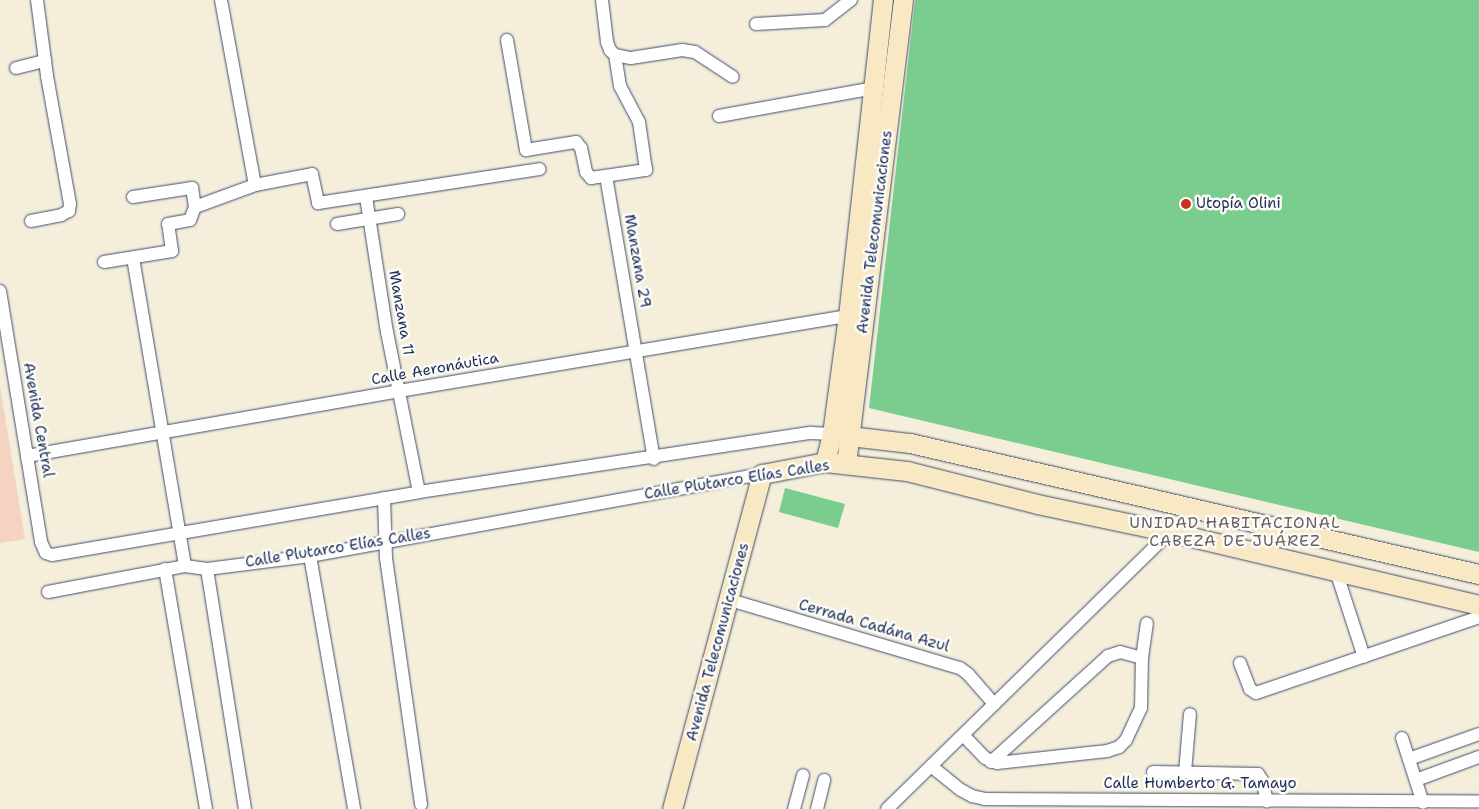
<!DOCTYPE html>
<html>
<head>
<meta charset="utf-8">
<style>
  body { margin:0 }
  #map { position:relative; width:1479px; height:809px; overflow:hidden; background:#f4eeda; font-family:"Shantell Sans",sans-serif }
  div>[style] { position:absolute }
  .built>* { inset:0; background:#f4d3c1 }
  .green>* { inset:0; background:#7acd8f }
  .roads { filter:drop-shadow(0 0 1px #3c4c71) drop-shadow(0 0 1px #3c4c71) }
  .street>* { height:12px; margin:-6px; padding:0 6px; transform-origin:6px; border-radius:6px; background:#fff }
  .secondary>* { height:19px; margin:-9.5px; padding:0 9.5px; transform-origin:9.5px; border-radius:9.5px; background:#f8e8c3 }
  .dots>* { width:14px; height:14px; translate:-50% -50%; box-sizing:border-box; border:2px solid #fdfcf7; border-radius:50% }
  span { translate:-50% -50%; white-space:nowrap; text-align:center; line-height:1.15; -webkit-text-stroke:5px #fdfcf7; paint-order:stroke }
  .poi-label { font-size:15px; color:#1b2f5e }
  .left { translate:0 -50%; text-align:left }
  .street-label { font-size:15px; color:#1b2f5e }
  .neighbourhood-label { font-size:16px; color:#675e66; letter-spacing:1px }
</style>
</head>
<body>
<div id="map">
  <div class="built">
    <div style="clip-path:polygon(0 386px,25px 539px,0 543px)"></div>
  </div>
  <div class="green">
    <div style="clip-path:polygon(915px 0,1479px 0,1479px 552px,869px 408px)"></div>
    <div style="clip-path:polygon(785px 488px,845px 504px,838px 528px,779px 512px)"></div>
  </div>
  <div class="roads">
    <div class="street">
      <div style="left:221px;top:0;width:188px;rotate:79.6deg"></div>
      <div style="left:602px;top:0;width:42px;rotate:83.2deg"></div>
      <div style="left:607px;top:42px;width:9px;rotate:69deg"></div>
      <div style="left:610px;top:50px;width:7px;rotate:45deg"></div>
      <div style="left:615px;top:55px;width:16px;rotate:11deg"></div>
      <div style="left:631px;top:58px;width:52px;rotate:-8.9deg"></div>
      <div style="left:682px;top:50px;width:13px;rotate:9deg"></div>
      <div style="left:695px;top:52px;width:45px;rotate:33.3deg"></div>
      <div style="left:756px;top:24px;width:69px;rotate:-3.3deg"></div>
      <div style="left:825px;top:20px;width:33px;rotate:-38deg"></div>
      <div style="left:507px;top:40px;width:112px;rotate:80.2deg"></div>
      <div style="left:526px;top:150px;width:51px;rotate:-9.1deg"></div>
      <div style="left:576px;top:142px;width:8px;rotate:50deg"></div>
      <div style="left:581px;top:148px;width:25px;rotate:78deg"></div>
      <div style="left:586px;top:172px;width:8px;rotate:50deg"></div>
      <div style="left:591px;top:178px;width:56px;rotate:-8.3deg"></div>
      <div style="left:646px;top:170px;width:49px;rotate:-98.3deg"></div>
      <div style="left:639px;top:122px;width:41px;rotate:-117.8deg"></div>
      <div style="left:620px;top:86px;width:31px;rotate:-99deg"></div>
      <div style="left:16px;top:68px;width:30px;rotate:-14deg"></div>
      <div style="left:719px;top:116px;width:158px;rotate:-10.2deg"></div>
      <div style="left:606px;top:176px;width:287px;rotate:80.4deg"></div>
      <div style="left:133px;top:197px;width:60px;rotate:-8.7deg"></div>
      <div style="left:192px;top:188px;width:19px;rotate:81deg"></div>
      <div style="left:366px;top:197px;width:137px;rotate:81.2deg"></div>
      <div style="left:387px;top:332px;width:163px;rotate:78.7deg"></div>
      <div style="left:31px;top:221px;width:31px;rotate:-11deg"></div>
      <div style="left:61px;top:215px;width:9px;rotate:-27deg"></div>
      <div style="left:69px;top:211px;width:7px;rotate:-82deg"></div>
      <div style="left:70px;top:204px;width:130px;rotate:-100.2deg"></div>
      <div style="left:47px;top:76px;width:77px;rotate:-97.5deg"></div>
      <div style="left:337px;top:224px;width:62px;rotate:-9.3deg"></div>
      <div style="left:133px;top:258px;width:312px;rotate:80.4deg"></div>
      <div style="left:104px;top:262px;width:69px;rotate:-9.2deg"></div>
      <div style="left:172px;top:251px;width:27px;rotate:-98deg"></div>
      <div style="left:168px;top:224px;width:22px;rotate:-10deg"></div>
      <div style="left:190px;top:220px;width:14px;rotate:-69deg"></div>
      <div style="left:195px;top:207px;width:64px;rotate:-20.1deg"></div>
      <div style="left:255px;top:185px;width:58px;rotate:-10.9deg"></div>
      <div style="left:312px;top:174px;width:30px;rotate:78deg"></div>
      <div style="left:318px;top:203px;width:224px;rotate:-8.7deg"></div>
      <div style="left:0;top:291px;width:254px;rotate:80.7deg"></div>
      <div style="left:41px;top:542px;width:12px;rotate:66deg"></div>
      <div style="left:46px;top:553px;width:6px;rotate:18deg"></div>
      <div style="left:52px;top:555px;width:372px;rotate:-9.7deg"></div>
      <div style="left:419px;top:492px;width:396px;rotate:-8.6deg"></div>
      <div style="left:811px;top:433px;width:21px;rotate:3deg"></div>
      <div style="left:27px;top:456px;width:378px;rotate:-9.9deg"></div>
      <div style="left:399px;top:391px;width:455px;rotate:-9.5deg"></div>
      <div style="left:384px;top:498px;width:60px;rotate:88.1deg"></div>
      <div style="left:386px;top:558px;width:249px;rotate:81.9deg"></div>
      <div style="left:310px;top:556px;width:257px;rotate:80.1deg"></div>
      <div style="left:165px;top:569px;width:243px;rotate:80.3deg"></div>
      <div style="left:207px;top:569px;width:243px;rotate:81deg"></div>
      <div style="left:1336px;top:571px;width:90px;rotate:72deg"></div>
      <div style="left:48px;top:592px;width:139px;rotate:-10.7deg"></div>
      <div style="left:185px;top:566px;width:22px;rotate:8deg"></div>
      <div style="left:207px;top:569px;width:104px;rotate:-7.2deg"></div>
      <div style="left:310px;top:556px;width:459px;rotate:-10.3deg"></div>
      <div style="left:730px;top:600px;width:240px;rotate:16.5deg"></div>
      <div style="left:960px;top:668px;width:10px;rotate:37deg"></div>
      <div style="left:968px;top:674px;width:40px;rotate:49deg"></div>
      <div style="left:1240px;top:663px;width:28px;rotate:69deg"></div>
      <div style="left:1250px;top:689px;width:7px;rotate:34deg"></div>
      <div style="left:1256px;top:693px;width:236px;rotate:-18.8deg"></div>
      <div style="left:964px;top:736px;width:30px;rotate:46deg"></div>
      <div style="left:985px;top:758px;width:13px;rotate:23deg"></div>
      <div style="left:997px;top:763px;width:111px;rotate:-6.2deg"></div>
      <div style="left:1107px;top:751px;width:13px;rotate:-18deg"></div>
      <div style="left:1119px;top:747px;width:10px;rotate:-45deg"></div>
      <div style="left:1126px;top:740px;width:35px;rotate:-65deg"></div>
      <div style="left:1141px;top:708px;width:50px;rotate:-88.9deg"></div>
      <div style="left:1142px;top:658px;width:35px;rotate:-82deg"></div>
      <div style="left:1402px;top:738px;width:68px;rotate:72.1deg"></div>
      <div style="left:1409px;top:759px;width:74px;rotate:-19.7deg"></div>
      <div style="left:991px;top:762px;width:158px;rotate:-42.2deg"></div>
      <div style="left:1108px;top:656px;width:13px;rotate:-18deg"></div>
      <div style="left:1120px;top:652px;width:23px;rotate:15deg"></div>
      <div style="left:931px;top:766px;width:38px;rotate:39deg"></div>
      <div style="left:961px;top:790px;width:13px;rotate:29deg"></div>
      <div style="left:972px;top:796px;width:13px;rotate:13deg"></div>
      <div style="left:985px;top:799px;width:494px;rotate:0.3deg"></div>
      <div style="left:1153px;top:772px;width:105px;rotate:1.1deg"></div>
      <div style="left:1258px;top:774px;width:7px;rotate:56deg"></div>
      <div style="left:1262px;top:780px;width:22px;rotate:77deg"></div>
      <div style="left:1185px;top:772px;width:58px;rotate:-85.1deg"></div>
      <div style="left:1416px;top:780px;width:67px;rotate:-20.1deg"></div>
      <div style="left:794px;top:809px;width:35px;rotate:-75deg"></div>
      <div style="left:817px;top:809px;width:30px;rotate:-76deg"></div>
      <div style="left:887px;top:809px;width:396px;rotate:-44.4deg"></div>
    </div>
    <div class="secondary">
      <div style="left:832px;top:434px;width:79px;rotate:6.6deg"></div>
      <div style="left:910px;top:443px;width:584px;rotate:12.97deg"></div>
      <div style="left:825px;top:462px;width:29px;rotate:-76deg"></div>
      <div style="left:832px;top:434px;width:119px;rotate:-82.3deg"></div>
      <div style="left:848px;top:316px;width:318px;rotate:-83.7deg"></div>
      <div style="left:846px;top:464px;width:467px;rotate:-83deg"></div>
      <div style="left:672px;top:809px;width:347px;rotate:-75deg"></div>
      <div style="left:762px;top:474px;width:64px;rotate:-10.8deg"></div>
      <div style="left:825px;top:462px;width:82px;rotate:6.3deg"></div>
      <div style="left:907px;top:471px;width:134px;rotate:14.2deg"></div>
      <div style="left:1037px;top:504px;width:136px;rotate:11.9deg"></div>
      <div style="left:1170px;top:532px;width:318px;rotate:13.3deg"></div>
    </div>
  </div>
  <div class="dots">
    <div style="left:1186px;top:204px;background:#c8321e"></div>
  </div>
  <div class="poi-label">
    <span class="left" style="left:1196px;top:204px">Utopía Olini</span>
  </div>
  <div class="street-label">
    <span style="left:875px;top:232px;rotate:-83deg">Avenida Telecomunicaciones</span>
    <span style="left:637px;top:261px;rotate:80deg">Manzana 29</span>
    <span style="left:401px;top:313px;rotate:80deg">Manzana 11</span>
    <span style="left:435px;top:369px;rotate:-10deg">Calle Aeronáutica</span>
    <span style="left:38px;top:420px;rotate:80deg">Avenida Central</span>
    <span style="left:737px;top:480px;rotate:-9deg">Calle Plutarco Elías Calles</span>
    <span style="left:338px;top:548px;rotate:-9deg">Calle Plutarco Elías Calles</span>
    <span style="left:874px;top:626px;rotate:16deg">Cerrada Cadána Azul</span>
    <span style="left:718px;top:642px;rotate:-75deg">Avenida Telecomunicaciones</span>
    <span style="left:1200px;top:784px">Calle Humberto G. Tamayo</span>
  </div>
  <div class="neighbourhood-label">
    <span style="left:1235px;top:532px">UNIDAD HABITACIONAL<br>CABEZA DE JUÁREZ</span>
  </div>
</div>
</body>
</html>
